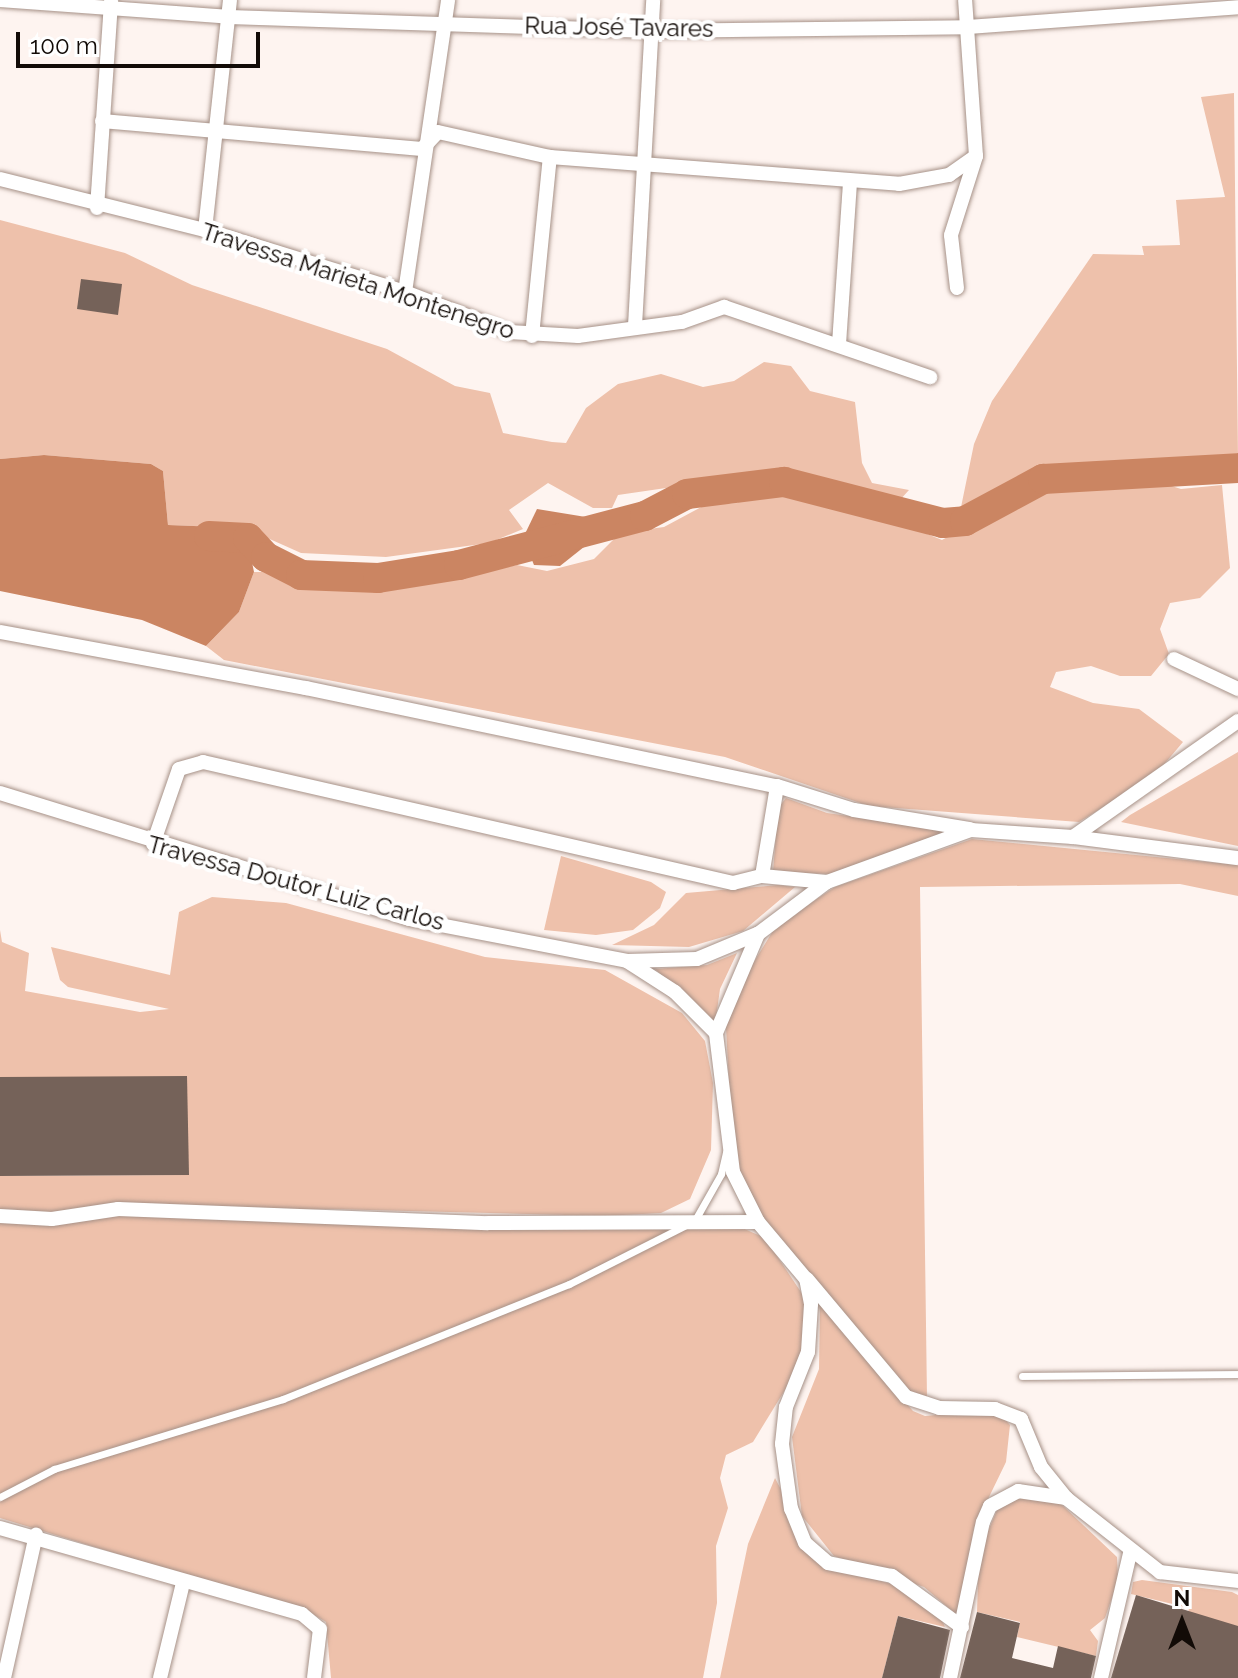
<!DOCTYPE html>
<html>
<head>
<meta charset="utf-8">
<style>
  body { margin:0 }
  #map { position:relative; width:1238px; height:1678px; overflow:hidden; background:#fef4f0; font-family:Raleway,sans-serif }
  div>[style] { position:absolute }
  .green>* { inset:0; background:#eec1ab }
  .water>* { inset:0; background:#cb8562 }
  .river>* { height:30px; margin:-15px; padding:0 15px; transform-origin:15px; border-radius:15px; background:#cb8562 }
  .building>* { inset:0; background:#756259 }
  .roads { filter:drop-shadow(0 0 2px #a69187) drop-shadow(0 0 2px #a69187) }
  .lane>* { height:7px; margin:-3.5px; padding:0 3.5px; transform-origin:3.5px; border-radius:3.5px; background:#fff }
  .street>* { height:14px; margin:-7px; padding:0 7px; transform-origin:7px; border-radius:7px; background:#fff }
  span { translate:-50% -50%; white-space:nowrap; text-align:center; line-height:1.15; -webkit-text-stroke:8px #fff; paint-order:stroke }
  .street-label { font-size:24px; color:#120b07 }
  .north { position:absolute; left:1142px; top:1582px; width:80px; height:80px; -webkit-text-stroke:6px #fff; paint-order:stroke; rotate:0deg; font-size:22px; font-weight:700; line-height:32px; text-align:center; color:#120b07 }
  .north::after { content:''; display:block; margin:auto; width:28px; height:36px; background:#120b07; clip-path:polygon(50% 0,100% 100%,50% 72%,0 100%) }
  .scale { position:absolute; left:16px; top:32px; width:244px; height:36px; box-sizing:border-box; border:4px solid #120b07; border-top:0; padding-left:10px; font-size:24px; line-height:28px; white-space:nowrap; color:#120b07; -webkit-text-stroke:6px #fff; paint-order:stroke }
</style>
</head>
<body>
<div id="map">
  <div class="green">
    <div style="clip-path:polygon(1234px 93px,1238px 461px,1037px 473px,960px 512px,974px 444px,992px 401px,1093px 254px,1144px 255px,1142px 246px,1180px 245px,1176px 200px,1225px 197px,1201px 97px)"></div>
    <div style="clip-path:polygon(0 220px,125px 253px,192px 285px,387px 349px,455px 386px,490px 393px,503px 433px,552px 442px,566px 443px,586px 408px,618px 384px,661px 374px,703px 387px,734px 381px,764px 362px,791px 366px,810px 391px,855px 402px,862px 463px,872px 483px,909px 490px,899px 501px,762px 474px,618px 495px,612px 508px,593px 508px,548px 483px,509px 510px,523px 529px,489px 543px,386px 557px,301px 553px,245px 528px,168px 525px,163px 471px,151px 464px,44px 455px,0 459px)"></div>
    <div style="clip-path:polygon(1153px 480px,1181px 489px,1222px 485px,1230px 568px,1200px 598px,1170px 603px,1160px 629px,1169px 654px,1151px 676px,1120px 676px,1091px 666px,1056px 672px,1050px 687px,1093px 703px,1139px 709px,1183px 742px,1155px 775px,1079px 822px,869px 806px,725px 757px,224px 660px,206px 646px,239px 612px,254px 572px,274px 572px,316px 589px,355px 589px,408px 587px,517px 565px,547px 571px,594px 559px,620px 533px,664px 527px,705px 505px,738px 503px,735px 494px,783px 488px,868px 510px,942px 540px,1039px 486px)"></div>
    <div style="clip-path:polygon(1238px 752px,1238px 846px,1121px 822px,1130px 815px)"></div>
    <div style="clip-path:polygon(786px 798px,827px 813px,955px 831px,830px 874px,773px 872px,778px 808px)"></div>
    <div style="clip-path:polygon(972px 839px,1238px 865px,1238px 896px,1180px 884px,920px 887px,927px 1397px,912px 1393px,757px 1211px,733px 1157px,725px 1009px,776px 926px,835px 887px)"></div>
    <div style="clip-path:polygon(561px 856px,651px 882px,666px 892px,660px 908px,633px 930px,596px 935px,544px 930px)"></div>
    <div style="clip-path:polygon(778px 885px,795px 887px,743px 931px,689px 947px,612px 945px,654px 925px,686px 893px)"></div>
    <div style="clip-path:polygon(212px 897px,286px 903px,485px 957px,605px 970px,682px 1013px,705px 1041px,713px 1083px,711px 1150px,690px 1199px,661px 1213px,604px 1216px,328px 1209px,0 1213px,0 1176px,189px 1175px,0 1077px,0 930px,2px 942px,29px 953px,25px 991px,140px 1012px,169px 1009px,68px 987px,60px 980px,51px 947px,170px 975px,179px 912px)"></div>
    <div style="clip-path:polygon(737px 953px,720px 989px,715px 1025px,655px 969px,707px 965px)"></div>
    <div style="clip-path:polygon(120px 1215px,740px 1227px,765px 1238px,805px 1298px,807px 1335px,796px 1372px,753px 1442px,726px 1455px,720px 1478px,728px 1508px,716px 1546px,717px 1603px,703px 1678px,331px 1678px,326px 1622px,311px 1613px,0 1518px,0 1222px)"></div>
    <div style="clip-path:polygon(820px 1304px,913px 1411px,925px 1416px,982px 1411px,1001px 1415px,1010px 1425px,1006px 1462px,974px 1528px,958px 1616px,924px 1587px,834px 1556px,802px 1516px,792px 1437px,819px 1369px)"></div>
    <div style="clip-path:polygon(775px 1478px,819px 1563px,891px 1584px,940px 1616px,945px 1627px,898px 1616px,882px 1678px,720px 1678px,748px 1544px)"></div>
    <div style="clip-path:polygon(1021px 1498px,1061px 1504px,1117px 1557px,1118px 1580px,1105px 1618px,1090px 1630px,1098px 1641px,1096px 1656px,1017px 1637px,1020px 1622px,977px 1612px,979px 1552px,998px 1508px)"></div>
    <div style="clip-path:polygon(1142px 1580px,1232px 1592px,1238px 1595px,1238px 1626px,1172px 1678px,1189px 1608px,1131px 1594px,1133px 1582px)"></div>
  </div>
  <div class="water">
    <div style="clip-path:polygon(44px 455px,151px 464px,163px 471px,168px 525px,245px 528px,254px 572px,239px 612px,206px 646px,142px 620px,0 591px,0 459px)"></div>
    <div style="clip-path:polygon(537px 509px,592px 518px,599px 535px,560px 566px,534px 565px,523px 538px)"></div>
  </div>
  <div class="river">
    <div style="left:209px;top:536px;width:39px;rotate:3deg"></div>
    <div style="left:248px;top:538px;width:26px;rotate:47deg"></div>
    <div style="left:266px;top:557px;width:39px;rotate:27deg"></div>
    <div style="left:301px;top:575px;width:77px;rotate:2.2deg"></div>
    <div style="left:378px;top:578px;width:82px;rotate:-9.1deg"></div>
    <div style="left:459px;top:565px;width:192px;rotate:-14.8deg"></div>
    <div style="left:645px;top:516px;width:47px;rotate:-27.6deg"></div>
    <div style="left:687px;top:494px;width:98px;rotate:-7.1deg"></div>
    <div style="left:784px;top:482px;width:164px;rotate:14.5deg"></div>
    <div style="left:943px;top:523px;width:22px;rotate:-5deg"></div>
    <div style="left:965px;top:521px;width:89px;rotate:-28.3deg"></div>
    <div style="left:1043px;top:479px;width:195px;rotate:-3.2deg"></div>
  </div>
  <div class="building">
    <div style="clip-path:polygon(81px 279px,122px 284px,118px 315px,77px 309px)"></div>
    <div style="clip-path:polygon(187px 1076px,189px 1175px,0 1176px,0 1077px)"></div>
    <div style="clip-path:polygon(1136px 1595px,1238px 1626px,1238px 1678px,1111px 1678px)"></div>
    <div style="clip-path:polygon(977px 1612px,1020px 1623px,1012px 1658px,1053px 1668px,1058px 1646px,1096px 1656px,1091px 1678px,960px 1678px)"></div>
    <div style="clip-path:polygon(898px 1616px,950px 1630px,940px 1678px,882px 1678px)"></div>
  </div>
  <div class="roads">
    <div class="lane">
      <div style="left:695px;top:1220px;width:53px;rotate:-60.5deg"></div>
      <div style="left:721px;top:1174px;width:23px;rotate:-77deg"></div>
      <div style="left:1022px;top:1376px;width:216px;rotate:-0.5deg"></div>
      <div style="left:0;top:1497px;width:61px;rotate:-27.4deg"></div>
      <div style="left:54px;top:1469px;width:239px;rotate:-17deg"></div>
      <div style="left:283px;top:1399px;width:308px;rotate:-21.9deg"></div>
      <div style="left:569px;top:1284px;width:129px;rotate:-26.8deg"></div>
    </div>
    <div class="street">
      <div style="left:0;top:0;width:230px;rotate:4.2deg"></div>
      <div style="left:229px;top:17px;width:422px;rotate:1.9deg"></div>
      <div style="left:651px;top:31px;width:317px;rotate:-0.7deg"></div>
      <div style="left:968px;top:27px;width:271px;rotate:-4.2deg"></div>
      <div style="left:102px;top:121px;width:321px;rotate:5deg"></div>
      <div style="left:422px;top:149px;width:23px;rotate:-47deg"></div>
      <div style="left:438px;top:132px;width:115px;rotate:12.6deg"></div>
      <div style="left:550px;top:157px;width:350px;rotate:4.4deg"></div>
      <div style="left:899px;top:184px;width:51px;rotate:-10.2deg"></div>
      <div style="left:949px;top:175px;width:33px;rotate:-35deg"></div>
      <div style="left:0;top:179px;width:211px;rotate:14deg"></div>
      <div style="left:205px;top:230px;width:209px;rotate:17.2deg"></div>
      <div style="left:405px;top:292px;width:111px;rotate:21deg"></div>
      <div style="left:509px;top:332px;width:69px;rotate:3.3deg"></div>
      <div style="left:578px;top:336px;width:105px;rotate:-7.7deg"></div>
      <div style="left:682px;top:322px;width:45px;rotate:-19.7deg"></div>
      <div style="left:724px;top:307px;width:218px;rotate:18.8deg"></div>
      <div style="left:97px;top:208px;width:208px;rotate:-86.1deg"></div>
      <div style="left:205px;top:230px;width:231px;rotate:-83.8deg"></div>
      <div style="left:957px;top:288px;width:53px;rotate:-96.5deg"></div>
      <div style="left:951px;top:235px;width:83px;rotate:-72.4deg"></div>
      <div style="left:976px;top:156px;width:156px;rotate:-94deg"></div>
      <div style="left:405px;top:292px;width:295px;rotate:-81.6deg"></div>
      <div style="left:635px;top:326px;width:326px;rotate:-86.8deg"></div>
      <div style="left:532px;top:336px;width:180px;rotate:-84.3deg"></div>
      <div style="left:839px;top:344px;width:163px;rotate:-86.1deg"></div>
      <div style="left:0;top:632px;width:311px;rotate:10.4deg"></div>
      <div style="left:306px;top:688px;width:481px;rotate:11.8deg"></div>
      <div style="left:777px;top:786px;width:81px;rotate:17.3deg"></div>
      <div style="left:854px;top:810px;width:118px;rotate:9.3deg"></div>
      <div style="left:1174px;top:659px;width:71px;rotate:25.1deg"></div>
      <div style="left:0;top:793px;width:428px;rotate:17.1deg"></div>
      <div style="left:409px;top:919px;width:222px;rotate:10.9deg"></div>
      <div style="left:627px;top:961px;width:57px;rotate:32.9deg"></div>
      <div style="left:675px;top:992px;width:58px;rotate:45deg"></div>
      <div style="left:1073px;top:837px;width:166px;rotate:7.3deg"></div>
      <div style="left:153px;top:844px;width:79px;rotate:-70.9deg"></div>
      <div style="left:179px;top:769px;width:25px;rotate:-16deg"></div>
      <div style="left:203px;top:762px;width:544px;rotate:12.86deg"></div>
      <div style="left:733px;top:883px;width:30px;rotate:-14deg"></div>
      <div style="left:762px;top:876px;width:65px;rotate:5.3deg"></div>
      <div style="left:762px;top:876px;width:91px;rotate:-80.5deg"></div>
      <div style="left:627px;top:961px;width:70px;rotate:-1.6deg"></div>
      <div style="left:697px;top:959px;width:65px;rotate:-22.6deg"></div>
      <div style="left:0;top:1216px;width:52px;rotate:3.3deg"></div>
      <div style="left:52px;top:1219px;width:67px;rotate:-8.6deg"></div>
      <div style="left:118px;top:1209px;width:370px;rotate:2.2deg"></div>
      <div style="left:488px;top:1223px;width:270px;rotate:-0.2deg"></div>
      <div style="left:807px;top:1279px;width:154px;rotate:50deg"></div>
      <div style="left:906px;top:1397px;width:35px;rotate:18deg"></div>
      <div style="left:939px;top:1408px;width:56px;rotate:1deg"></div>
      <div style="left:995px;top:1409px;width:28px;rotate:21deg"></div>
      <div style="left:1021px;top:1419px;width:52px;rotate:67.4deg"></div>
      <div style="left:1041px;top:1467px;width:40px;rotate:51deg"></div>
      <div style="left:0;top:1528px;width:314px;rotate:15.9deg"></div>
      <div style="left:302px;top:1614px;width:23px;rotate:40deg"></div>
      <div style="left:320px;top:1629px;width:49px;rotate:97deg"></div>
      <div style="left:962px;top:1627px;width:87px;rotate:-143.9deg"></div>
      <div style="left:892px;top:1576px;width:65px;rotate:-168.5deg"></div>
      <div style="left:828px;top:1563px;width:30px;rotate:-139deg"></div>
      <div style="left:805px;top:1543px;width:37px;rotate:-112deg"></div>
      <div style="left:791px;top:1509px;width:66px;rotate:-97.9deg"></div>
      <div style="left:782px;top:1444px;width:37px;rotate:-84deg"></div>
      <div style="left:786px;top:1407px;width:59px;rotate:-68.2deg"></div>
      <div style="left:808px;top:1352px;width:48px;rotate:-86.4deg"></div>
      <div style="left:811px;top:1304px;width:25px;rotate:-101deg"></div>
      <div style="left:806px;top:1279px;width:75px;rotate:-130.1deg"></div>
      <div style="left:758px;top:1222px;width:56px;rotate:-116.6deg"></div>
      <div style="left:733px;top:1172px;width:140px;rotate:-97deg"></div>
      <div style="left:716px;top:1033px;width:108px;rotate:-67deg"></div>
      <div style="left:758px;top:934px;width:86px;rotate:-37deg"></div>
      <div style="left:827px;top:882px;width:153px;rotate:-19.9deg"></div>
      <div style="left:971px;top:830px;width:102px;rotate:3.9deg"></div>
      <div style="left:1073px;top:837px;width:202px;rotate:-35.1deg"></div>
      <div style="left:4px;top:1678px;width:147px;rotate:-77.4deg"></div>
      <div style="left:160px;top:1678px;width:98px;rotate:-76.4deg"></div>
      <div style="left:950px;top:1678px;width:159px;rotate:-78.1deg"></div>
      <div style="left:983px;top:1522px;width:17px;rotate:-66deg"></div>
      <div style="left:990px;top:1506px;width:32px;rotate:-28deg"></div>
      <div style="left:1018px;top:1491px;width:49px;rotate:8.3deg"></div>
      <div style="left:1066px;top:1498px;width:120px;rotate:38.2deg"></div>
      <div style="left:1160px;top:1572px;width:79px;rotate:6.6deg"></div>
      <div style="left:1101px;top:1678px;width:128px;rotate:-76.9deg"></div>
    </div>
  </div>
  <div class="street-label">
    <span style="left:619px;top:27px;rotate:1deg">Rua José Tavares</span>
    <span style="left:358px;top:281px;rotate:18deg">Travessa Marieta Montenegro</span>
    <span style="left:296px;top:883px;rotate:15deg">Travessa Doutor Luiz Carlos</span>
  </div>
  <div class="north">N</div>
  <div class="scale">100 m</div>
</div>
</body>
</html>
